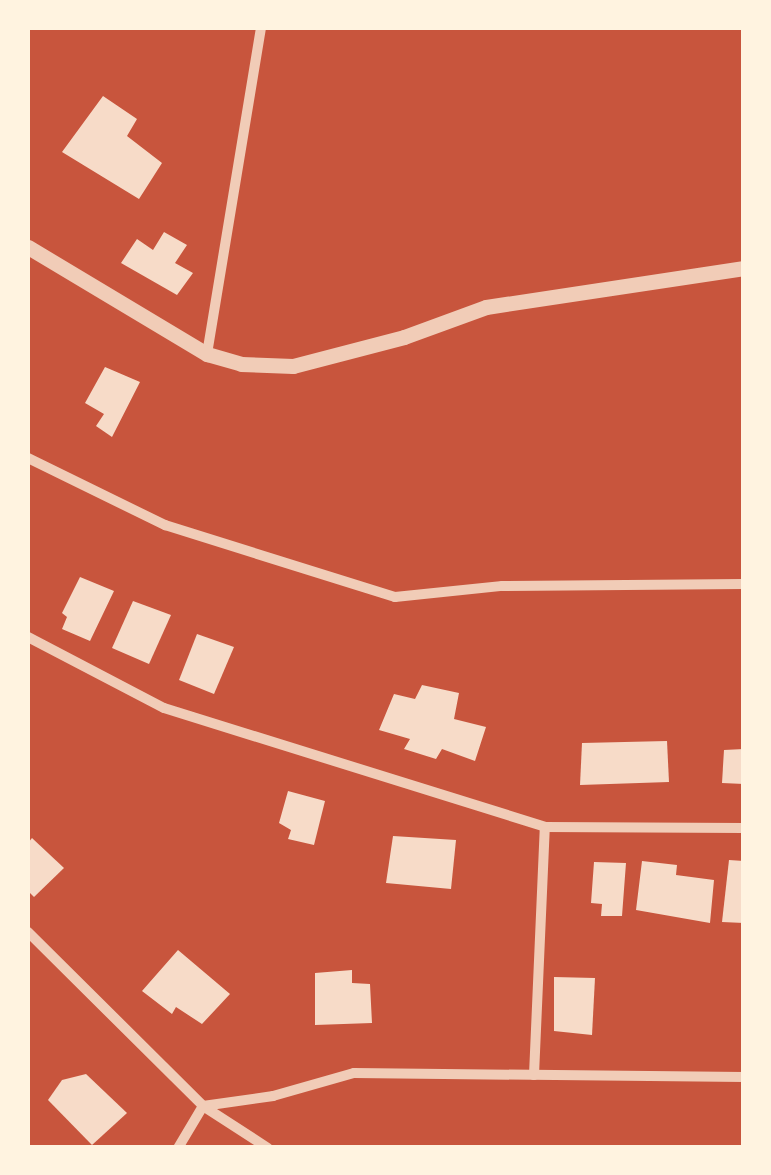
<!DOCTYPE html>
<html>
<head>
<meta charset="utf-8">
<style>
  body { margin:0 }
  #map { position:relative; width:771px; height:1175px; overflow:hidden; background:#c8553d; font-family:"Space Grotesk",sans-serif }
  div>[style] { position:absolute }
  .building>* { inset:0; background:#f7dbc8 }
  .minor>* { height:10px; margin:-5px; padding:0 5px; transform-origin:5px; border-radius:5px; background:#f1ccb7 }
  .tertiary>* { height:15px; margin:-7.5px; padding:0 7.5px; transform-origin:7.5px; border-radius:7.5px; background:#f1ccb7 }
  span { translate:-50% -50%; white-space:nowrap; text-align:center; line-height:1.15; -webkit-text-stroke:8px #fff3e0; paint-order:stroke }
  .frame { position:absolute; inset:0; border:30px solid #fff3e0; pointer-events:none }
</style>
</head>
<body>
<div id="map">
  <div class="building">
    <div style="clip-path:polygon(103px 96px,137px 119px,127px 136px,162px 163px,139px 199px,62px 152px)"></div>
    <div style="clip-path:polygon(164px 232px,187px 245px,175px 263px,193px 273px,177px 295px,121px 263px,137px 239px,153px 250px)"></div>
    <div style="clip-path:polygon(105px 367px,140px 382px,112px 437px,96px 426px,104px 414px,85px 403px)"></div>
    <div style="clip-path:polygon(80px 577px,114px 591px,90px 641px,62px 629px,67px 617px,62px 613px)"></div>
    <div style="clip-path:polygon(133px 601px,171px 615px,149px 664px,112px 648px)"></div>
    <div style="clip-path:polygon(197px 634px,234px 647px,214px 694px,179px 680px)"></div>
    <div style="clip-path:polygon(422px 685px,459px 693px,454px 719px,486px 727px,475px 761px,442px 749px,436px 759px,404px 749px,410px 739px,379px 730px,394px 694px,415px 699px)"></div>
    <div style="clip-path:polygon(667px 741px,669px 782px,580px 785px,582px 743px)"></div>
    <div style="clip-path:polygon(744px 749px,744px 784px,722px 783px,724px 750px)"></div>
    <div style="clip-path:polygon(288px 791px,325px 801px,314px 845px,288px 839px,291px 830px,279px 823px)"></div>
    <div style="clip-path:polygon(393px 836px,456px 840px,451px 889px,386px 883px)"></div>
    <div style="clip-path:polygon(32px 838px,64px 868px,34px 897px,28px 891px,28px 843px)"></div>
    <div style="clip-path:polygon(729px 860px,744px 861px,744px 923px,722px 922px)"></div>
    <div style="clip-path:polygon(642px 861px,677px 865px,676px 875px,714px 880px,710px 923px,636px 910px)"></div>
    <div style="clip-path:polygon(594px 862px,626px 863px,622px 916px,601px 916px,602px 904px,591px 903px)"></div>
    <div style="clip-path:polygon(178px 950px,230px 994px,202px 1024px,176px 1007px,172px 1014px,142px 991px)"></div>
    <div style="clip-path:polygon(352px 970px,352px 983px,370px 984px,372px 1023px,315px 1025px,315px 973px)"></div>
    <div style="clip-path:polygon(554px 977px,595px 978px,592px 1035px,554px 1031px)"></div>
    <div style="clip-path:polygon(86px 1074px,127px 1113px,92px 1145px,48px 1100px,62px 1080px)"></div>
  </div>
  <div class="minor">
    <div style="left:207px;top:354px;width:330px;rotate:-80.6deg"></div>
    <div style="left:28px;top:458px;width:153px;rotate:26.1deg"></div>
    <div style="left:165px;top:525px;width:241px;rotate:17.4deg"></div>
    <div style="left:395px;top:597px;width:108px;rotate:-5.9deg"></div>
    <div style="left:502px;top:586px;width:242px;rotate:-0.5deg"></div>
    <div style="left:28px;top:637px;width:153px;rotate:27.6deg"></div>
    <div style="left:164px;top:708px;width:399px;rotate:17.3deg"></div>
    <div style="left:545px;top:827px;width:199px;rotate:0.3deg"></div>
    <div style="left:28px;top:932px;width:247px;rotate:44.8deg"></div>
    <div style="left:203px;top:1106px;width:77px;rotate:32.9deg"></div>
    <div style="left:534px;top:1075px;width:248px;rotate:-87.5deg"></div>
    <div style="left:203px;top:1106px;width:71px;rotate:-8.1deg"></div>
    <div style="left:273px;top:1096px;width:84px;rotate:-15.9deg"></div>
    <div style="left:354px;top:1073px;width:390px;rotate:0.6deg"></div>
    <div style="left:178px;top:1148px;width:49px;rotate:-59.2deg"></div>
  </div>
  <div class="tertiary">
    <div style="left:28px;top:247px;width:209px;rotate:30.9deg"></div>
    <div style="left:207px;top:354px;width:35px;rotate:16deg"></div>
    <div style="left:241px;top:364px;width:52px;rotate:2.2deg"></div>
    <div style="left:293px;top:366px;width:115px;rotate:-14.6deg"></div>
    <div style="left:404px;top:337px;width:87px;rotate:-20.1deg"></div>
    <div style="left:486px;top:307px;width:261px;rotate:-8.6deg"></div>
  </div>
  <div class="frame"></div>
</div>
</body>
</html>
